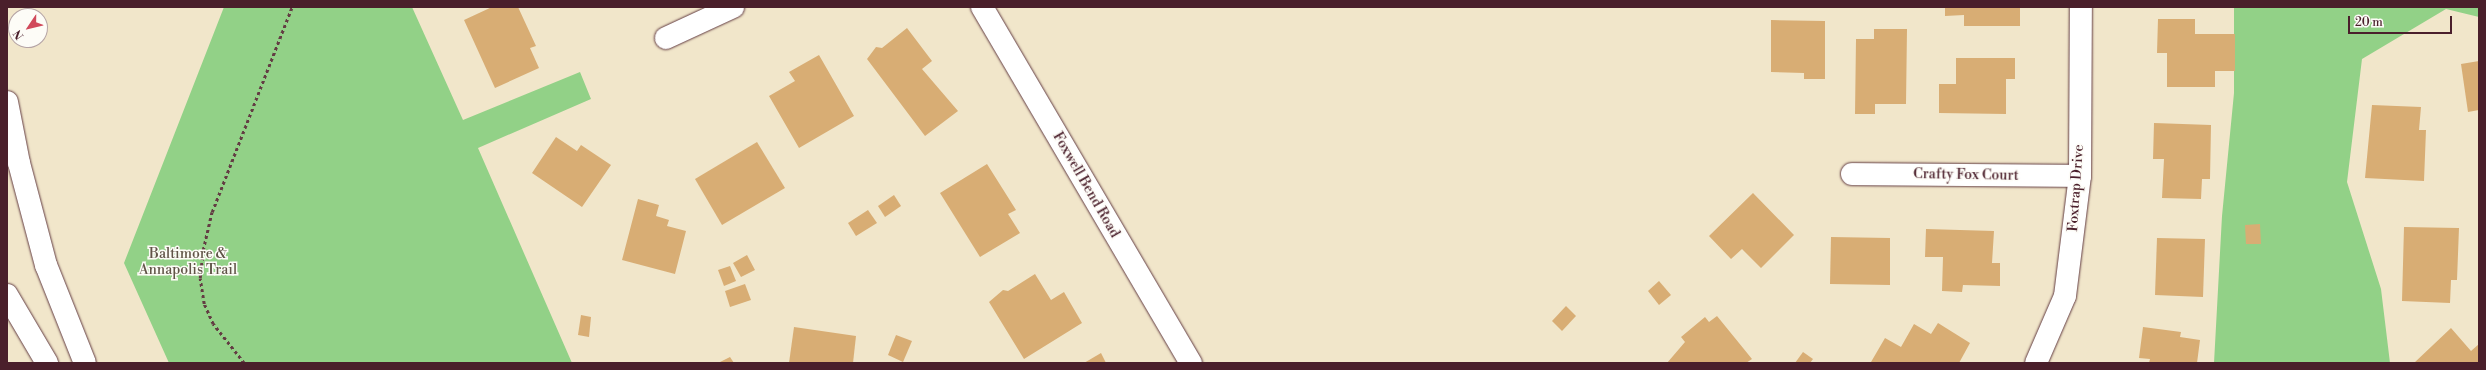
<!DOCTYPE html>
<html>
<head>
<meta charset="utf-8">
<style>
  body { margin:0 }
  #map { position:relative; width:2486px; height:370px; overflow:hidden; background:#f1e6ca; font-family:"Libre Bodoni",serif }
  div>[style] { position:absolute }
  .green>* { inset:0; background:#92d187 }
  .building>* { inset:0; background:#d8ad74 }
  .path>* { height:2.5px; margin-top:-1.25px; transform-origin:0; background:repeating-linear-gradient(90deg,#633d43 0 3px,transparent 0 6px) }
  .roads { filter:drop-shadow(0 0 1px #633d43) drop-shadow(0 0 1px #633d43) }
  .minor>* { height:22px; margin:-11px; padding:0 11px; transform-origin:11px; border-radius:11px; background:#fff }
  .highway>* { height:22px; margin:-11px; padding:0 11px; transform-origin:11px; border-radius:11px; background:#fff }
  span { translate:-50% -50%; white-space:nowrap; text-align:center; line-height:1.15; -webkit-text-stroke:3px #fdfcf7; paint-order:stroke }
  .street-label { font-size:14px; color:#4a1f2b }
  .park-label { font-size:14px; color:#605447 }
  .frame { position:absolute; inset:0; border:8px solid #4a1f2b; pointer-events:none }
  .north { position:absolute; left:8px; top:8px; width:40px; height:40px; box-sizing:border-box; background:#fdfcf7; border:1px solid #b5a4a5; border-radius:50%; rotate:235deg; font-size:11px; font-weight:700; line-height:16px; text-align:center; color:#4a1f2b }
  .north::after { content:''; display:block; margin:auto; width:14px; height:18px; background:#d1495b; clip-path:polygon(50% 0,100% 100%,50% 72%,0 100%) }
  .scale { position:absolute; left:2348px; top:16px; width:104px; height:18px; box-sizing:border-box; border:2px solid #4a1f2b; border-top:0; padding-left:5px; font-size:12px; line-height:14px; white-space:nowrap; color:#4a1f2b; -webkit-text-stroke:3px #fdfcf7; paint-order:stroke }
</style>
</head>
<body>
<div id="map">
  <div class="green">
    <div style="clip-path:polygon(224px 7px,412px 7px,463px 120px,580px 72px,591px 99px,478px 148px,572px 363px,169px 363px,124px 263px)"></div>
    <div style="clip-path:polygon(2234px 7px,2479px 7px,2479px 17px,2446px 9px,2362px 59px,2347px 182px,2381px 289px,2390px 363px,2214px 363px,2222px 216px,2234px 93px)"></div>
  </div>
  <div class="building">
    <div style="clip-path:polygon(492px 7px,518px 7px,536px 46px,530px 48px,539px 68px,495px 88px,464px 20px)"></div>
    <div style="clip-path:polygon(1945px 7px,2020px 7px,2020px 26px,1964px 26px,1964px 15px,1945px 16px)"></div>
    <div style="clip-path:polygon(2158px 19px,2195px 19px,2195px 34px,2235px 34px,2235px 71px,2215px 71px,2215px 87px,2167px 87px,2167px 53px,2157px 53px)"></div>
    <div style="clip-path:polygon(1771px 20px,1825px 21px,1825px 79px,1804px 79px,1804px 73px,1771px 72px)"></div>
    <div style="clip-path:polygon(907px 28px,932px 61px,922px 69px,958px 111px,925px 136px,867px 59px,876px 47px,882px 48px)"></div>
    <div style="clip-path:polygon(1874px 29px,1907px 29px,1906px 104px,1875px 104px,1875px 114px,1855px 114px,1856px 39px,1874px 39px)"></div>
    <div style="clip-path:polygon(819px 55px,854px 116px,799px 148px,769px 96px,795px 81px,789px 72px)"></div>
    <div style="clip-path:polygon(1956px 58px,2015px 58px,2015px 79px,2006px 79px,2006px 114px,1939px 113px,1939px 84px,1956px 84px)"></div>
    <div style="clip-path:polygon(2479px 61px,2479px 110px,2468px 112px,2461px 64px)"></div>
    <div style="clip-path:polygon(2372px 105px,2421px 107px,2419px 130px,2426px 130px,2424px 181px,2365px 178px)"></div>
    <div style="clip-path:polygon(2154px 123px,2211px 125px,2210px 179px,2202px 179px,2201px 199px,2162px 198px,2164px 159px,2153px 159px)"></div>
    <div style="clip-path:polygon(556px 137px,577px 151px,581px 145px,611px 165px,582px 207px,532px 173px)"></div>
    <div style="clip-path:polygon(757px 142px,785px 188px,722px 225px,695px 179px)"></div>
    <div style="clip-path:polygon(987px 164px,1016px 210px,1008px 214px,1020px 233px,980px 257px,940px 193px)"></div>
    <div style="clip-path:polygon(1753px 193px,1794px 235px,1761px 268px,1742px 249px,1731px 259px,1709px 236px)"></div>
    <div style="clip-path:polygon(894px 195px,901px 206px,885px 217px,878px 206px)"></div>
    <div style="clip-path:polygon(638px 199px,659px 205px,656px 216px,669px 220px,667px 226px,686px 231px,675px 274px,622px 260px)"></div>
    <div style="clip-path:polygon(868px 210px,877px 223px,856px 236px,848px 223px)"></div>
    <div style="clip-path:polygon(2260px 224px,2261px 244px,2246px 244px,2245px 225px)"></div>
    <div style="clip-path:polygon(2404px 227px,2459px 228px,2457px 280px,2451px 280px,2450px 303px,2402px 301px)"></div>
    <div style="clip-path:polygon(1926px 229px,1994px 231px,1992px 263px,2000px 263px,2000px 286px,1963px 285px,1962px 292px,1942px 291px,1943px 257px,1925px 257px)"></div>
    <div style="clip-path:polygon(1831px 237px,1890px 238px,1890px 285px,1830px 284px)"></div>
    <div style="clip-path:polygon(2157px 238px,2205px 239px,2203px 297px,2155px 295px)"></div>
    <div style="clip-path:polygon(747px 255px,755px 270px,741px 277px,733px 263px)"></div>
    <div style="clip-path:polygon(730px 266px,736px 281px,724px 286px,718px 270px)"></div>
    <div style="clip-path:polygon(1035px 274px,1051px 300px,1064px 292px,1082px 323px,1024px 359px,989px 302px,1003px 290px,1008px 291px)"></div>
    <div style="clip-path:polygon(1659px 281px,1671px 295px,1659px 305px,1648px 291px)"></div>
    <div style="clip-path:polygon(745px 284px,751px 300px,730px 307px,725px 291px)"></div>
    <div style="clip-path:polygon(1566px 306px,1576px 316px,1562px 331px,1552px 321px)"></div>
    <div style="clip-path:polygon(581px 315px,591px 317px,589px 337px,578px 335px)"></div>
    <div style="clip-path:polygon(1717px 316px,1752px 359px,1746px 363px,1667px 363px,1685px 342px,1681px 337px,1705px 317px,1709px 322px)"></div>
    <div style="clip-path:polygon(1938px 323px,1970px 343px,1959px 363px,1871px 362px,1885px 338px,1901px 347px,1914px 324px,1931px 334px)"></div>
    <div style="clip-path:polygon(794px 327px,856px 336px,853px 363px,789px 363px)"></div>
    <div style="clip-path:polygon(2143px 327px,2181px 332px,2180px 337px,2200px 340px,2197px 363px,2149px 363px,2150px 359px,2139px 358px)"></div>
    <div style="clip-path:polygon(2451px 328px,2471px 351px,2479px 344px,2479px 363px,2414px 363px)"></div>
    <div style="clip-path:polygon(896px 335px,912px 341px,903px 362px,888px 355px)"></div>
    <div style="clip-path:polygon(1803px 352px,1813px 359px,1810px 363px,1795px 363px)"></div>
    <div style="clip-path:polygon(1101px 353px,1106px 363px,1084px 363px)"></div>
    <div style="clip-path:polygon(730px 357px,734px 363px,718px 363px)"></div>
  </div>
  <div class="path">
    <div style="left:244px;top:363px;width:50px;rotate:-128.5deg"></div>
    <div style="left:213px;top:324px;width:22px;rotate:-114deg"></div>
    <div style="left:204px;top:304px;width:26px;rotate:-99deg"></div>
    <div style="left:200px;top:278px;width:28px;rotate:-84deg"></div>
    <div style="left:203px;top:250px;width:39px;rotate:-77deg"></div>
    <div style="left:212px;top:212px;width:220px;rotate:-68.7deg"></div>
  </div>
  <div class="roads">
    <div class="minor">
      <div style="left:982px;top:7px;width:413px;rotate:59.6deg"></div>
      <div style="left:666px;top:38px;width:74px;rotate:-24.8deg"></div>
      <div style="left:1852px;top:174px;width:228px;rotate:0.5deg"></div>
      <div style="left:2036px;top:363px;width:73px;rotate:-66.6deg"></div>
      <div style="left:2065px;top:296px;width:121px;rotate:-82.9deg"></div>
      <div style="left:2080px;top:176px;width:169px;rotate:-89.7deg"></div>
    </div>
    <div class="highway">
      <div style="left:7px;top:102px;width:62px;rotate:78.9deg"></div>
      <div style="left:19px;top:163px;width:106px;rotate:75.2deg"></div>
      <div style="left:46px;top:265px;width:105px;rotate:68.3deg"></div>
      <div style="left:7px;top:295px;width:79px;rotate:59.5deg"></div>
    </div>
  </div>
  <div class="street-label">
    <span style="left:1966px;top:175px;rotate:1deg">Crafty Fox Court</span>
    <span style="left:1086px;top:185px;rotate:60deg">Foxwell Bend Road</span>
    <span style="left:2076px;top:188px;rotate:-86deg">Foxtrap Drive</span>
  </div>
  <div class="park-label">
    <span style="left:188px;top:262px">Baltimore &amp;<br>Annapolis Trail</span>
  </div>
  <div class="frame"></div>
  <div class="north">N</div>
  <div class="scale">20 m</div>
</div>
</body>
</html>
